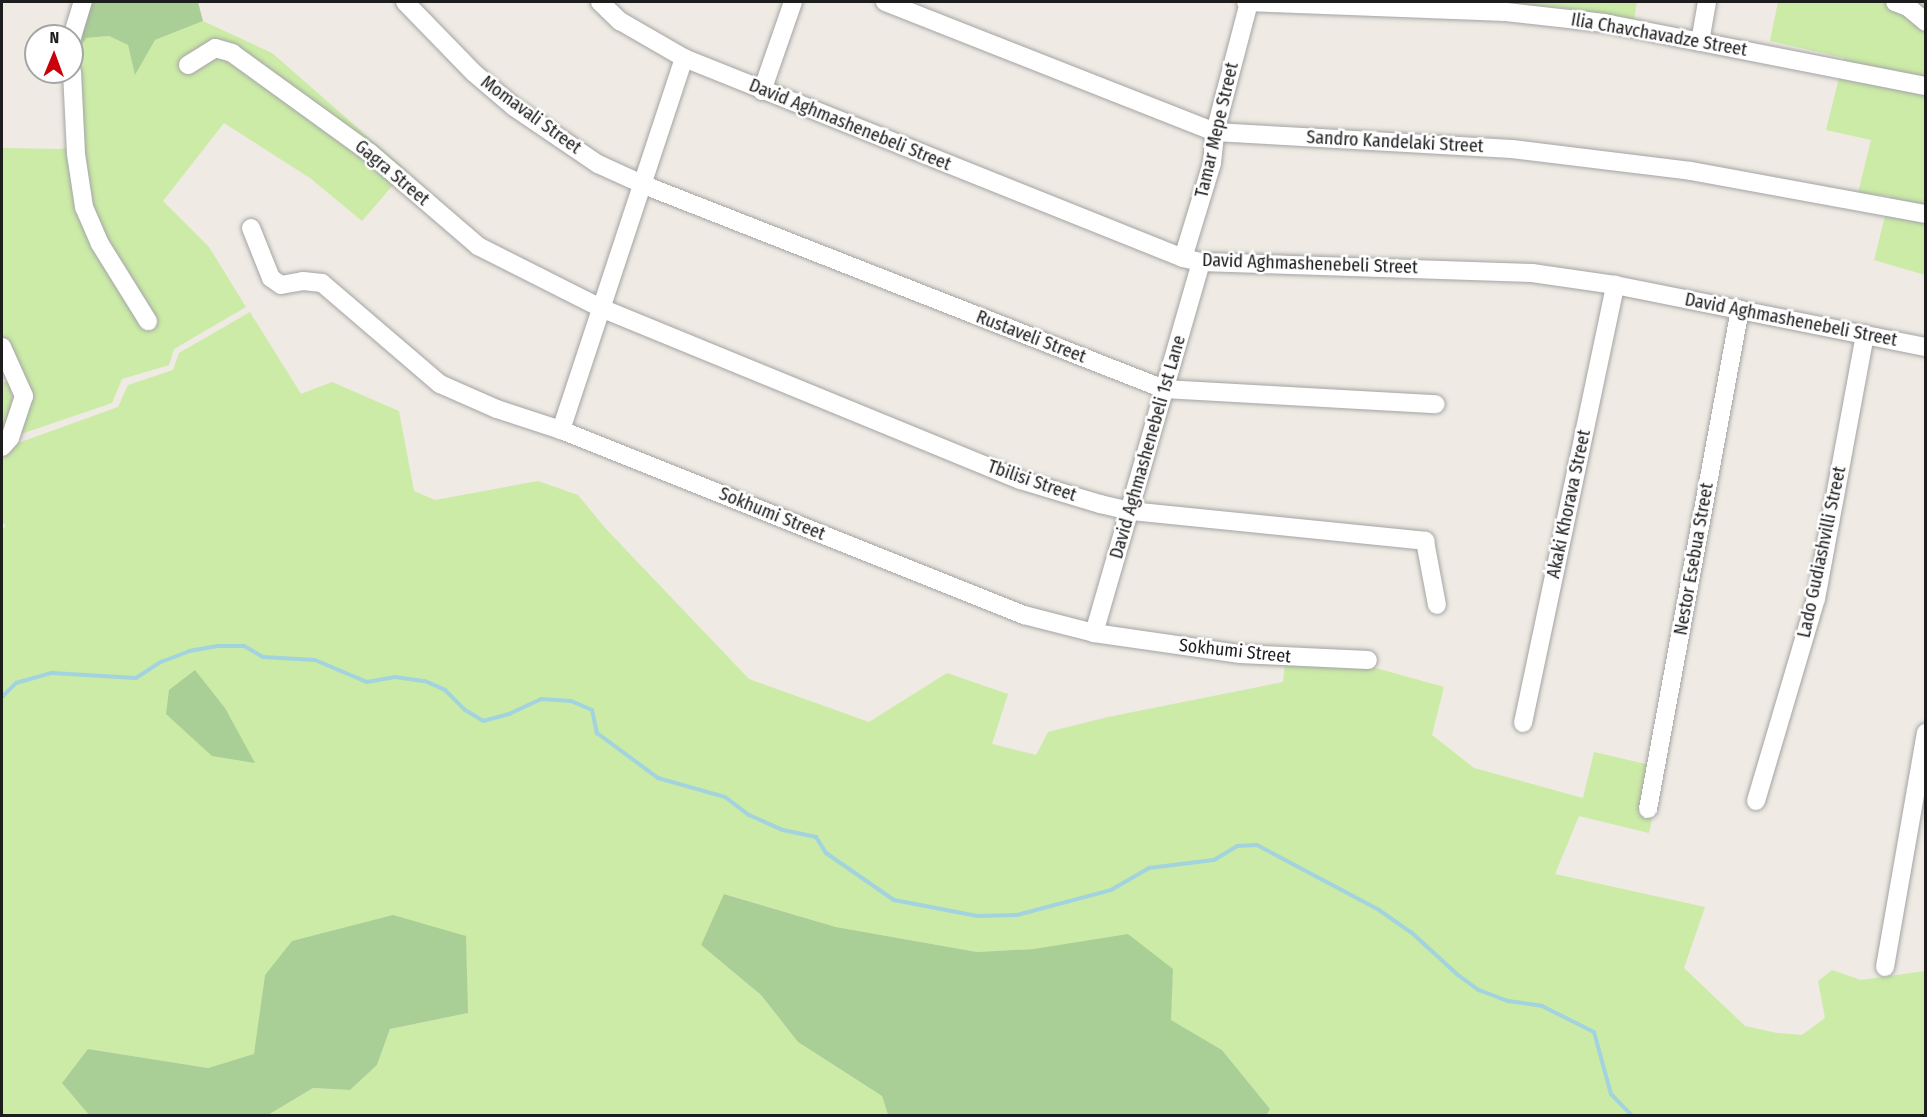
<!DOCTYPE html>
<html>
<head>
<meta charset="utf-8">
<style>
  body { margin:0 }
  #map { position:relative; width:1927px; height:1117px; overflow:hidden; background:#efeae3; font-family:"Fira Sans Condensed",sans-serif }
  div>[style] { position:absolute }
  .grass>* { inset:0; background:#cbeba7 }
  .forest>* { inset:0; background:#aacf96 }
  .stream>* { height:4px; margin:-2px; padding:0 2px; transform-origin:2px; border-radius:2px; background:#a2d3de }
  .roads { filter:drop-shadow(0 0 2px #a4a4a4) drop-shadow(0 0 2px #a4a4a4) }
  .minor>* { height:18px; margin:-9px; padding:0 9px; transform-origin:9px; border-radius:9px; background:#fff }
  span { translate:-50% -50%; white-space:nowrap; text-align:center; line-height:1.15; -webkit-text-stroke:5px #fff; paint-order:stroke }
  .street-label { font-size:18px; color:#1d1d1d }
  .frame { position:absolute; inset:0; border:3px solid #1d1d1d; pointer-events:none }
  .north { position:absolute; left:24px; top:24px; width:60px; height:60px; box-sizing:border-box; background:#fff; border:2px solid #a5a5a5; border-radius:50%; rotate:1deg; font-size:16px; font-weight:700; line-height:24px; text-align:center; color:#1d1d1d }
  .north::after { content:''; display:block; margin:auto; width:21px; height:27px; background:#ca000a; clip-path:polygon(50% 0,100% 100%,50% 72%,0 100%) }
</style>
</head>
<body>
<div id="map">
  <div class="grass">
    <div style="clip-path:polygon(1484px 2px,1637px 2px,1634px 19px,1566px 8px)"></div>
    <div style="clip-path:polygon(1778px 2px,1925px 2px,1925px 275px,1874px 260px,1890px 196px,1858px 193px,1871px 140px,1826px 130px,1844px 58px,1770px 41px)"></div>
    <div style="clip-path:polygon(203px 21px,272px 53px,406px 170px,362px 221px,310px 178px,224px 123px,163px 201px,209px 247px,246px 307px,174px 349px,169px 365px,122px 379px,112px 403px,18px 435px,31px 393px,2px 352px,2px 148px,60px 149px,83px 144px,80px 48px,86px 38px,109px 36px,128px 45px,135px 74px,155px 40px)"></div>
    <div style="clip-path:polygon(250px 312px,301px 394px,332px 382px,399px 411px,414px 491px,435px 500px,538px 481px,578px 495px,606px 529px,749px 679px,869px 722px,947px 673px,1008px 694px,992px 744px,1036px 755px,1048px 732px,1108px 717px,1283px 682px,1285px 663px,1372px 667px,1444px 687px,1432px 735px,1474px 768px,1583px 798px,1594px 752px,1663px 768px,1649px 833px,1579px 816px,1555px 874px,1705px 907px,1684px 968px,1745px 1026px,1777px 1033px,1802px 1035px,1825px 1018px,1818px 981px,1832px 970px,1861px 980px,1925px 971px,1925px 1115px,1266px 1115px,1270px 1109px,1222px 1050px,1170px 1020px,1173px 969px,1034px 949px,977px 952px,836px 927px,725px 894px,701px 945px,761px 995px,798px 1042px,882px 1096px,888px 1115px,268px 1115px,313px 1088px,350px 1090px,377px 1065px,390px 1029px,468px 1013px,265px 975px,255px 1054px,208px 1068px,88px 1049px,63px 1083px,90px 1115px,2px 1115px,2px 529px,6px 526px,2px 522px,2px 460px,18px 443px,118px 407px,128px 385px,173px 370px,179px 353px)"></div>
    <div style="clip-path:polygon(2px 382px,11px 382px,13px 403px,2px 435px)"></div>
  </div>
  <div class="forest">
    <div style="clip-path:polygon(89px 2px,198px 2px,203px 21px,155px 40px,135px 75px,128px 45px,109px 36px,86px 38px,80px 48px)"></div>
    <div style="clip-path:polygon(195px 670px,225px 708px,255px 763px,212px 756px,166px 714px,169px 690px)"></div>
    <div style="clip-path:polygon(724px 894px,836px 927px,977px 952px,1034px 949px,1128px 934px,1173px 969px,1171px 1020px,1222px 1050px,1270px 1109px,1266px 1116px,888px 1115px,882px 1096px,798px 1042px,761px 995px,701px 945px)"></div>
    <div style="clip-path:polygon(393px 915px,466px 936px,468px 1013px,390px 1029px,377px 1065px,350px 1090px,313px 1088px,268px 1115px,90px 1116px,62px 1083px,88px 1049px,208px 1068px,254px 1054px,265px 975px,292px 941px)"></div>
  </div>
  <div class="stream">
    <div style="left:2px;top:697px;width:20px;rotate:-45deg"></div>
    <div style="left:16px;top:683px;width:37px;rotate:-16deg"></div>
    <div style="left:52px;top:673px;width:84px;rotate:3.4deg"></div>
    <div style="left:136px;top:678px;width:30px;rotate:-33deg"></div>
    <div style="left:161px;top:662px;width:30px;rotate:-21deg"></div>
    <div style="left:189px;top:651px;width:29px;rotate:-10deg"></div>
    <div style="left:218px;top:646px;width:26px"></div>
    <div style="left:244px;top:646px;width:22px;rotate:30deg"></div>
    <div style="left:263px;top:657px;width:52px;rotate:3.3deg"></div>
    <div style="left:315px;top:660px;width:56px;rotate:22.9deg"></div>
    <div style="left:367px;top:682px;width:28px;rotate:-10deg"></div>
    <div style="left:395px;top:677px;width:30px;rotate:8deg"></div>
    <div style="left:425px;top:681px;width:22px;rotate:24deg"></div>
    <div style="left:445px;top:690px;width:28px;rotate:45deg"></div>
    <div style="left:465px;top:710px;width:21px;rotate:31deg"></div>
    <div style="left:483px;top:721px;width:27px;rotate:-15deg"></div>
    <div style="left:509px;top:714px;width:35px;rotate:-25deg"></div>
    <div style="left:541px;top:699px;width:30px;rotate:4deg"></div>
    <div style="left:571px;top:701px;width:23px;rotate:23deg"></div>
    <div style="left:592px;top:710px;width:24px;rotate:78deg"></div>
    <div style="left:597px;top:733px;width:76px;rotate:36.4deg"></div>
    <div style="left:658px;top:778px;width:70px;rotate:15.8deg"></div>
    <div style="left:725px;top:797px;width:30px;rotate:37deg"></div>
    <div style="left:749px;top:815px;width:37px;rotate:24deg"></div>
    <div style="left:783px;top:830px;width:34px;rotate:12deg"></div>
    <div style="left:816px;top:837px;width:19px;rotate:58deg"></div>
    <div style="left:826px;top:853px;width:83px;rotate:34.7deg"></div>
    <div style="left:894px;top:900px;width:85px;rotate:10.9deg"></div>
    <div style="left:977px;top:916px;width:40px;rotate:-1.4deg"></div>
    <div style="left:1017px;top:915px;width:97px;rotate:-14.9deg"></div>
    <div style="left:1111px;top:890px;width:44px;rotate:-30.1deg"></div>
    <div style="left:1149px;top:868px;width:65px;rotate:-7deg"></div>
    <div style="left:1214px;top:860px;width:27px;rotate:-31deg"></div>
    <div style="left:1237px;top:846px;width:20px;rotate:-3deg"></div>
    <div style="left:1257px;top:845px;width:138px;rotate:28deg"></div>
    <div style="left:1379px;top:910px;width:39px;rotate:35deg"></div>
    <div style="left:1411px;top:932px;width:64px;rotate:42.5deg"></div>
    <div style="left:1458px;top:975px;width:26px;rotate:36deg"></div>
    <div style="left:1479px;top:990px;width:31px;rotate:21deg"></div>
    <div style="left:1508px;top:1001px;width:34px;rotate:8deg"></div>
    <div style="left:1542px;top:1006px;width:58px;rotate:26.6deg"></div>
    <div style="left:1594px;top:1032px;width:64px;rotate:74.7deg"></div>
    <div style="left:1611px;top:1094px;width:30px;rotate:46deg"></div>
  </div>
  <div class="roads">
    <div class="minor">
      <div style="left:405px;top:2px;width:99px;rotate:45.8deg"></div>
      <div style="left:474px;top:73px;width:52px;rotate:40.4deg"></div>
      <div style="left:514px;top:107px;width:102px;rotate:34.2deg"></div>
      <div style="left:598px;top:164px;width:51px;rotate:24.5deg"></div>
      <div style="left:644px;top:185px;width:559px;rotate:21.42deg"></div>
      <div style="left:1164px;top:389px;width:272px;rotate:3.2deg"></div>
      <div style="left:600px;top:2px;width:28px;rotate:44deg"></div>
      <div style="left:620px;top:21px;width:74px;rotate:30deg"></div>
      <div style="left:684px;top:58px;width:538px;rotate:21.84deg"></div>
      <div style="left:1183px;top:258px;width:18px;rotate:13deg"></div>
      <div style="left:1201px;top:262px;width:331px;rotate:1.9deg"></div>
      <div style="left:1532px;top:273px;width:84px;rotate:8.2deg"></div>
      <div style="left:1615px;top:285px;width:317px;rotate:11.3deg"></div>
      <div style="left:885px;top:2px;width:355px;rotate:21.5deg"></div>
      <div style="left:1215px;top:132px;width:297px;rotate:3.3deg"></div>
      <div style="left:1512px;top:149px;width:180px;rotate:7deg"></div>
      <div style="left:1691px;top:171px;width:239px;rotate:10.4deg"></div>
      <div style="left:1246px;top:2px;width:260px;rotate:2.2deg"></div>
      <div style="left:1506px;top:12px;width:99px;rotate:6.4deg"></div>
      <div style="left:1604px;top:23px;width:328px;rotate:11.1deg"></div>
      <div style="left:1895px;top:2px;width:14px;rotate:21deg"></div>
      <div style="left:1908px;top:7px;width:23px;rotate:40deg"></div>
      <div style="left:72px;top:37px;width:37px;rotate:-73deg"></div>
      <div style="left:1700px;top:42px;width:41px;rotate:-80.1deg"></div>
      <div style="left:684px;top:58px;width:392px;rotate:108.3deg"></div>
      <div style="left:561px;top:430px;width:499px;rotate:21.8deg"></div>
      <div style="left:1024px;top:615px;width:72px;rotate:14.4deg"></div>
      <div style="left:1094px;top:633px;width:148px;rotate:8.2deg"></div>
      <div style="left:1240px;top:654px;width:128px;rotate:2.7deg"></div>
      <div style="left:188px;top:65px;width:32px;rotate:-32deg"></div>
      <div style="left:215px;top:48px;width:18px;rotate:16deg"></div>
      <div style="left:232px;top:53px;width:170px;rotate:35.9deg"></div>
      <div style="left:370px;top:153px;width:143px;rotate:40.7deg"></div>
      <div style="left:478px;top:246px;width:138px;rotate:26.8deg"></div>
      <div style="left:601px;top:308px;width:453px;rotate:22.3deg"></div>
      <div style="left:1020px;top:480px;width:84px;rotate:16.7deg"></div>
      <div style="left:1100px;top:504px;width:32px;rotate:13deg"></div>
      <div style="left:1131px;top:511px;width:296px;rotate:5.8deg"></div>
      <div style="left:1425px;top:541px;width:65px;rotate:79.4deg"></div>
      <div style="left:72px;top:72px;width:82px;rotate:87.2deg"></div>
      <div style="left:76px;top:154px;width:54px;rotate:81.4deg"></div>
      <div style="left:84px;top:207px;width:40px;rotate:66.6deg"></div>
      <div style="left:100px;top:244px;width:91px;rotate:58.1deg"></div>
      <div style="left:762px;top:91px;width:94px;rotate:-70.8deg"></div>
      <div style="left:251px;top:228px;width:54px;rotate:68.2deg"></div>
      <div style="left:271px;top:278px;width:12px;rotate:35deg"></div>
      <div style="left:281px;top:285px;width:22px;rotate:-10deg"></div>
      <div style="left:303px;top:281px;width:19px;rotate:6deg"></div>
      <div style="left:322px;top:283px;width:155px;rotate:40.6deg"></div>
      <div style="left:440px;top:384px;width:62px;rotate:23.7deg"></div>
      <div style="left:497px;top:409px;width:67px;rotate:18.2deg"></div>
      <div style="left:1183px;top:258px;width:99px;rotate:-73deg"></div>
      <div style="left:1212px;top:163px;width:31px;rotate:-84deg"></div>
      <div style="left:1215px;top:132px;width:134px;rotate:-75.3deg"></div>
      <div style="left:2px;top:347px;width:54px;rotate:65.8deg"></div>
      <div style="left:24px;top:396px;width:44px;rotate:108.4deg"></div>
      <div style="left:10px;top:438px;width:12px;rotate:132deg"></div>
      <div style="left:1094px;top:633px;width:386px;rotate:-73.9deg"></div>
      <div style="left:1523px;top:723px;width:448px;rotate:-78.1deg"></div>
      <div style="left:1756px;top:801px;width:211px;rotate:-73.5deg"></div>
      <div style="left:1816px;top:599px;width:269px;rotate:-79.5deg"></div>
      <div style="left:1648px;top:809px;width:508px;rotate:-79.57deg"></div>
      <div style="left:1885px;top:967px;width:238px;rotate:-80.1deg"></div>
    </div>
  </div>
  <div class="street-label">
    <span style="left:1659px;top:35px;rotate:10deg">Ilia Chavchavadze Street</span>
    <span style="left:531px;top:115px;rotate:36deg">Momavali Street</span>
    <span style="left:850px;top:125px;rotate:22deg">David Aghmashenebeli Street</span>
    <span style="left:1217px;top:130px;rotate:-77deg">Tamar Mepe Street</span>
    <span style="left:1395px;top:142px;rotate:3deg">Sandro Kandelaki Street</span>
    <span style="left:392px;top:173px;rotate:40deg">Gagra Street</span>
    <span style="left:1310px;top:264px;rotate:2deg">David Aghmashenebeli Street</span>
    <span style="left:1791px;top:320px;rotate:11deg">David Aghmashenebeli Street</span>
    <span style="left:1031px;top:337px;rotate:21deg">Rustaveli Street</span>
    <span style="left:1148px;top:447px;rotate:-74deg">David Aghmashenebeli 1st Lane</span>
    <span style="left:1032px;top:481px;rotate:19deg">Tbilisi Street</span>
    <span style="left:1569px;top:504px;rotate:-78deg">Akaki Khorava Street</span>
    <span style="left:772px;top:514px;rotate:22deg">Sokhumi Street</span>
    <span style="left:1822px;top:552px;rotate:-78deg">Lado Gudiashvilli Street</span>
    <span style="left:1694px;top:559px;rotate:-80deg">Nestor Esebua Street</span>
    <span style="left:1235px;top:651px;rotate:6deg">Sokhumi Street</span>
  </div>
  <div class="frame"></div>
  <div class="north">N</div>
</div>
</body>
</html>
